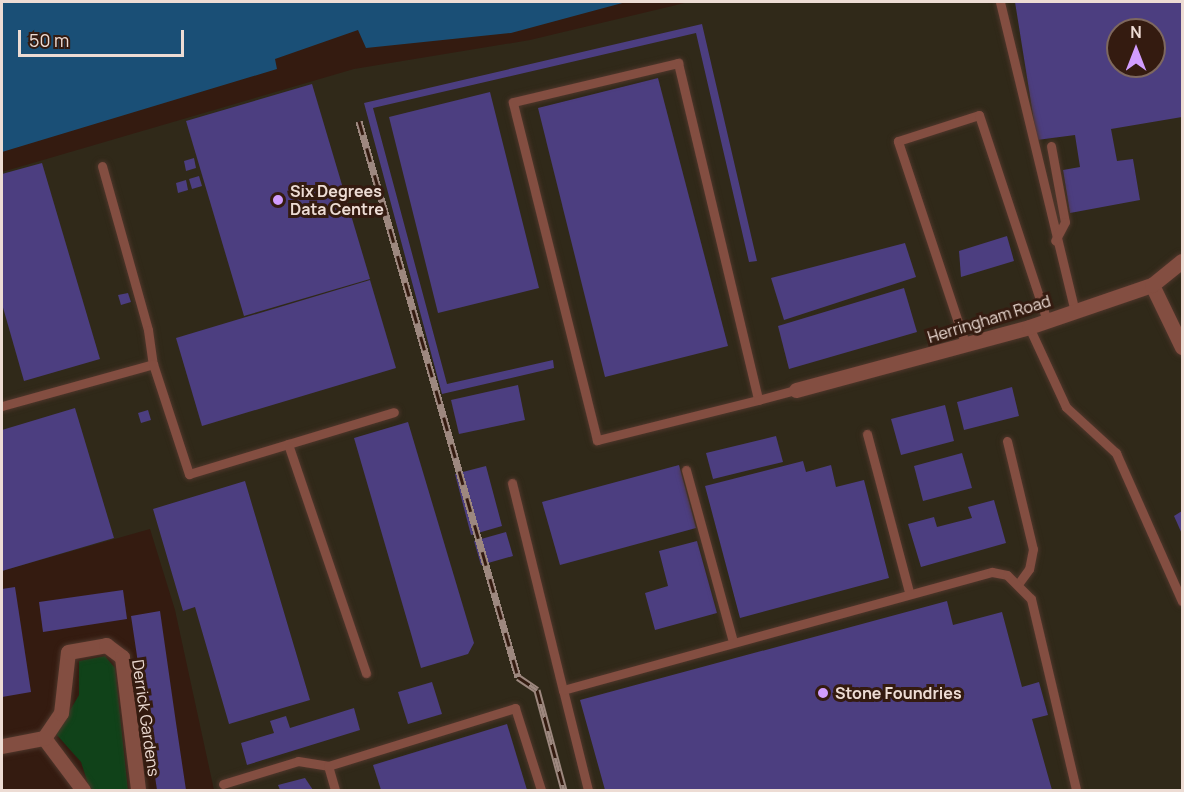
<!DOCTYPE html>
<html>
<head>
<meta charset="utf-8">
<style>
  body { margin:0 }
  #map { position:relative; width:1184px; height:792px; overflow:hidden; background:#341b10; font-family:Manrope,sans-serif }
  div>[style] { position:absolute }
  .industrial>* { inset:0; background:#302919 }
  .green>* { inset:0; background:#104219 }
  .water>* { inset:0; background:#1a4f76 }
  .building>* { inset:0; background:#4c3e80 }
  .roads { filter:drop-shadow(0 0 2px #4e362b) drop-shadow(0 0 2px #4e362b) }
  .service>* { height:9px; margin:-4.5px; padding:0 4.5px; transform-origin:4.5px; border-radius:4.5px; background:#834e41 }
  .minor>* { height:15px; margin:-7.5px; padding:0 7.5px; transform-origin:7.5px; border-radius:7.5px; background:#834e41 }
  .rail>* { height:7px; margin-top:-3.5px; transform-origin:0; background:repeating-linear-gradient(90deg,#341b10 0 14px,#9d887f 0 28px); box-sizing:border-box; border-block:2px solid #9d887f }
  .dots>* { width:16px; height:16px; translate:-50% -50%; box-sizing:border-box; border:3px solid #341b10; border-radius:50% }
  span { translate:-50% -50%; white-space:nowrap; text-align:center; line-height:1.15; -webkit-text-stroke:6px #341b10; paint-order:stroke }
  .poi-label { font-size:16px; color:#eddcd4; font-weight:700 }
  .left { translate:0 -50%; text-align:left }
  .street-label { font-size:16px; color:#eddcd4 }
  .frame { position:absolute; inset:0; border:3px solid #eddcd4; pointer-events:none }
  .north { position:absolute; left:1106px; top:18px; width:60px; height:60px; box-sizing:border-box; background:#341b10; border:2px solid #7e685e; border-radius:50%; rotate:0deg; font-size:16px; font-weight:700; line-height:24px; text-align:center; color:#eddcd4 }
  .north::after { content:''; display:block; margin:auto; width:21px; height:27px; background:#d19dfe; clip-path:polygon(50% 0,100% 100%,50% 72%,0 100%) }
  .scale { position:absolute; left:18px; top:30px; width:166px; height:27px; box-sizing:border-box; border:3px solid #eddcd4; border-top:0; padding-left:8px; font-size:18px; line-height:21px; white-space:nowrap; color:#eddcd4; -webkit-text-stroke:4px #341b10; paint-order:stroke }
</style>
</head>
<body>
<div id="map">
  <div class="industrial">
    <div style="clip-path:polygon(evenodd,689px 2px,1182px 2px,1182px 790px,214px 790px,175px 610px,150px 529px,2px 571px,2px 172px,354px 69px,530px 40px,689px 2px,1118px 30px,1154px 30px,1154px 66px,1118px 66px,1118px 30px)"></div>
  </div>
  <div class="green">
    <div style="clip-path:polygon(105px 656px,115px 668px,128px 790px,90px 790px,81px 762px,56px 734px,79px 695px,79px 661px)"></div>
  </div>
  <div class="water">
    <div style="clip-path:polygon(2px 2px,626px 2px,511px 33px,366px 48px,358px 30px,275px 59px,277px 69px,2px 152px)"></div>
  </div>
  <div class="building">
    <div style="clip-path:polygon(evenodd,1015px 2px,1182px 2px,1182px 117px,1111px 129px,1117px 161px,1133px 159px,1140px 200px,1070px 213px,1063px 170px,1080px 167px,1075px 135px,1037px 140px,1015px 2px,1118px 30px,1154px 30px,1154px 66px,1118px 66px,1118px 30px)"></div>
    <div style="clip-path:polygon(702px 24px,757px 261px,749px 262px,696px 33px,373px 108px,447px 384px,553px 360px,554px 368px,442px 394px,364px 103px)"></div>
    <div style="clip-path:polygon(658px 78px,728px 346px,605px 377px,538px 108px)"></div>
    <div style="clip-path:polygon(312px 84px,370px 279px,244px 316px,186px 121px)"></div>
    <div style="clip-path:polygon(490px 92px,539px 288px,438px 313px,389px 117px)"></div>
    <div style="clip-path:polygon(194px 158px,196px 168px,186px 171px,184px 161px)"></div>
    <div style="clip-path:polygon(42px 163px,100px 359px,24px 381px,2px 304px,2px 174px)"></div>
    <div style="clip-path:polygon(199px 176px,202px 186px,192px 189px,189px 179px)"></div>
    <div style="clip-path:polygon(186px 180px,188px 190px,178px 193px,176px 183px)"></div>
    <div style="clip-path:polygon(1007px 236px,1014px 261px,961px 277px,959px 251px)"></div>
    <div style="clip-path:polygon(905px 243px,916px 277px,784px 320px,771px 278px)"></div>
    <div style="clip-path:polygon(370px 280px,396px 368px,202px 426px,176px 338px)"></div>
    <div style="clip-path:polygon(904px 288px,917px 332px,789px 369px,778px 326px)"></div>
    <div style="clip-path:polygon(128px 293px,131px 302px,121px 305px,118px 295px)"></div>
    <div style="clip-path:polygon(518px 385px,525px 420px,459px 434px,451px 400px)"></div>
    <div style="clip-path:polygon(1012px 387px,1019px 416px,964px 430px,957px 402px)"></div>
    <div style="clip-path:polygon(945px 405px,954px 441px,901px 455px,891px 419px)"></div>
    <div style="clip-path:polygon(75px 408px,114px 538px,2px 571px,2px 430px)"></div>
    <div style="clip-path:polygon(148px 410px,151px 420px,141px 423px,138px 413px)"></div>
    <div style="clip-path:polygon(408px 422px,474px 643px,468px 654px,421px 668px,354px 438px)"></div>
    <div style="clip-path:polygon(776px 436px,783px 462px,713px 479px,706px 453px)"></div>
    <div style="clip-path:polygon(962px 453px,972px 488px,923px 501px,914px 466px)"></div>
    <div style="clip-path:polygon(803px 461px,806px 472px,831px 465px,836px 487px,864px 480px,889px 578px,740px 618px,705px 486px)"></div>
    <div style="clip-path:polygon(679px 465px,696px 528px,560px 565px,542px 502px)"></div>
    <div style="clip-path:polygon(486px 466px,502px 526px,471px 535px,455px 474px)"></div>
    <div style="clip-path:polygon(245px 481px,310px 700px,229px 724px,195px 607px,183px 611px,153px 509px)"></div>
    <div style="clip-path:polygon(994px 500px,1006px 543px,921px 567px,908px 524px,934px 517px,937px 527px,972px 518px,968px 507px)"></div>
    <div style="clip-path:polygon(1182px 511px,1182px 534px,1174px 516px)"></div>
    <div style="clip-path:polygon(506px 532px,513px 556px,481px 565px,474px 541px)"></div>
    <div style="clip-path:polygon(697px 541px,717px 613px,655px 630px,645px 593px,668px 586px,659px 551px)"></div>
    <div style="clip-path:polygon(15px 587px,31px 692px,2px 697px,2px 589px)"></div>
    <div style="clip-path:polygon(123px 590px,127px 619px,43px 632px,39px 602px)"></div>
    <div style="clip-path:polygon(947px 601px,953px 625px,1002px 612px,1022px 687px,1039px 682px,1048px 715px,1032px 719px,1052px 790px,605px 790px,580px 700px)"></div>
    <div style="clip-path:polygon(160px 611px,176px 723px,186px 790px,157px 790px,131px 616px)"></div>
    <div style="clip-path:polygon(432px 682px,442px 714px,408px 724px,398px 692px)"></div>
    <div style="clip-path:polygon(354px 708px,360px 730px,247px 765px,241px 743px,274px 733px,270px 721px,286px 716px,290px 728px)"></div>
    <div style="clip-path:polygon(507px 724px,527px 790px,381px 790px,373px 765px)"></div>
    <div style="clip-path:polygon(305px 778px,313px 790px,280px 790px,278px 785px)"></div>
  </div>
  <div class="roads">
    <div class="service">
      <div style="left:1000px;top:2px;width:319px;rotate:76.4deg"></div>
      <div style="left:1051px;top:146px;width:77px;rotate:79.6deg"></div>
      <div style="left:1065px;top:222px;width:21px;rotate:118deg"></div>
      <div style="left:102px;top:166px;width:170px;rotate:74.3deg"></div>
      <div style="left:148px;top:330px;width:34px;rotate:82deg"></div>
      <div style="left:1029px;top:327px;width:88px;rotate:65.2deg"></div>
      <div style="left:1066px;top:407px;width:68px;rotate:42.6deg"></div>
      <div style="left:1116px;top:453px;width:162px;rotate:66deg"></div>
      <div style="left:966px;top:346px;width:216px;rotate:-108.4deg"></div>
      <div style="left:898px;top:141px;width:85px;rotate:-17.8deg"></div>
      <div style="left:979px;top:115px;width:217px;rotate:71.7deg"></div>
      <div style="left:758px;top:400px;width:166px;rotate:166deg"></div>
      <div style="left:597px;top:440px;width:348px;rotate:-104deg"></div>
      <div style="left:513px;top:102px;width:170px;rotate:-13.3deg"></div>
      <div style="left:678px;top:63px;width:346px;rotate:76.6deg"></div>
      <div style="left:758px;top:400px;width:39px;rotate:-15deg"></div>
      <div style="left:2px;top:406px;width:157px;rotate:-15.5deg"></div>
      <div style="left:153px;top:364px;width:116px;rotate:71.9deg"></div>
      <div style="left:189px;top:474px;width:214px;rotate:-16.8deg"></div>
      <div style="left:867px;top:434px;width:163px;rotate:75.1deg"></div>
      <div style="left:1007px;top:441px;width:111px;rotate:76.5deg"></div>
      <div style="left:1033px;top:549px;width:20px;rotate:101deg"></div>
      <div style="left:1029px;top:569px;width:19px;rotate:126deg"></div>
      <div style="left:288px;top:444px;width:242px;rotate:71.2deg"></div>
      <div style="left:686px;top:470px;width:178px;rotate:74.7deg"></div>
      <div style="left:512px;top:483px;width:213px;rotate:76.2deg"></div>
      <div style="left:223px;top:784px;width:78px;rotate:-17deg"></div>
      <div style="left:298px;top:761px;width:30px;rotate:9deg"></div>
      <div style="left:335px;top:790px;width:25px;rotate:-106deg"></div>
      <div style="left:328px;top:766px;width:196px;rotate:-17.2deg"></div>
      <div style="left:515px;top:708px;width:86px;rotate:72.4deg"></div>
      <div style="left:588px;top:790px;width:103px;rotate:-104deg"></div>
      <div style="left:563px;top:690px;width:445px;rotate:-15.4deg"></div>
      <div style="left:992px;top:572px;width:15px;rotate:11deg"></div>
      <div style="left:1007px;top:575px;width:34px;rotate:45deg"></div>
      <div style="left:1031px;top:599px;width:196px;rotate:76.7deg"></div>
    </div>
    <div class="minor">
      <div style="left:1152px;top:285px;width:69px;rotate:64.2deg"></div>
      <div style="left:796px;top:390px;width:241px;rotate:-15.1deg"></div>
      <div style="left:1029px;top:327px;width:130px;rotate:-18.9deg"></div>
      <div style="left:1152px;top:285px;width:38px;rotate:-39deg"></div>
      <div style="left:44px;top:738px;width:65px;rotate:53.1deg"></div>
      <div style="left:2px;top:746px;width:43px;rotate:-10.8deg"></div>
      <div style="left:44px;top:738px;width:30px;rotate:-56deg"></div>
      <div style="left:61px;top:713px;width:61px;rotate:-83.5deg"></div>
      <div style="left:68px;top:652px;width:39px;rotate:-10deg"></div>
      <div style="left:106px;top:645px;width:20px;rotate:37deg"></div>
      <div style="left:122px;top:657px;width:134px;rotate:83.1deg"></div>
    </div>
  </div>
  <div class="rail">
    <div style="left:359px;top:121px;width:578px;rotate:74.04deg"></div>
    <div style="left:518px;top:677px;width:23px;rotate:34deg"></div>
    <div style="left:537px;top:690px;width:104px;rotate:74.9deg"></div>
  </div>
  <div class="dots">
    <div style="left:278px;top:200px;background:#d19dfe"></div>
    <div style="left:823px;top:693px;background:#d19dfe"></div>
  </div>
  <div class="poi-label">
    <span class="left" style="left:290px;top:200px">Six Degrees<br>Data Centre</span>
    <span class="left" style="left:835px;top:693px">Stone Foundries</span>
  </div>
  <div class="street-label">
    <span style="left:989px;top:319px;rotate:-17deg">Herringham Road</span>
    <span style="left:146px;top:718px;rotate:82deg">Derrick Gardens</span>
  </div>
  <div class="frame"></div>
  <div class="north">N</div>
  <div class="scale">50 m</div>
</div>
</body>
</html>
